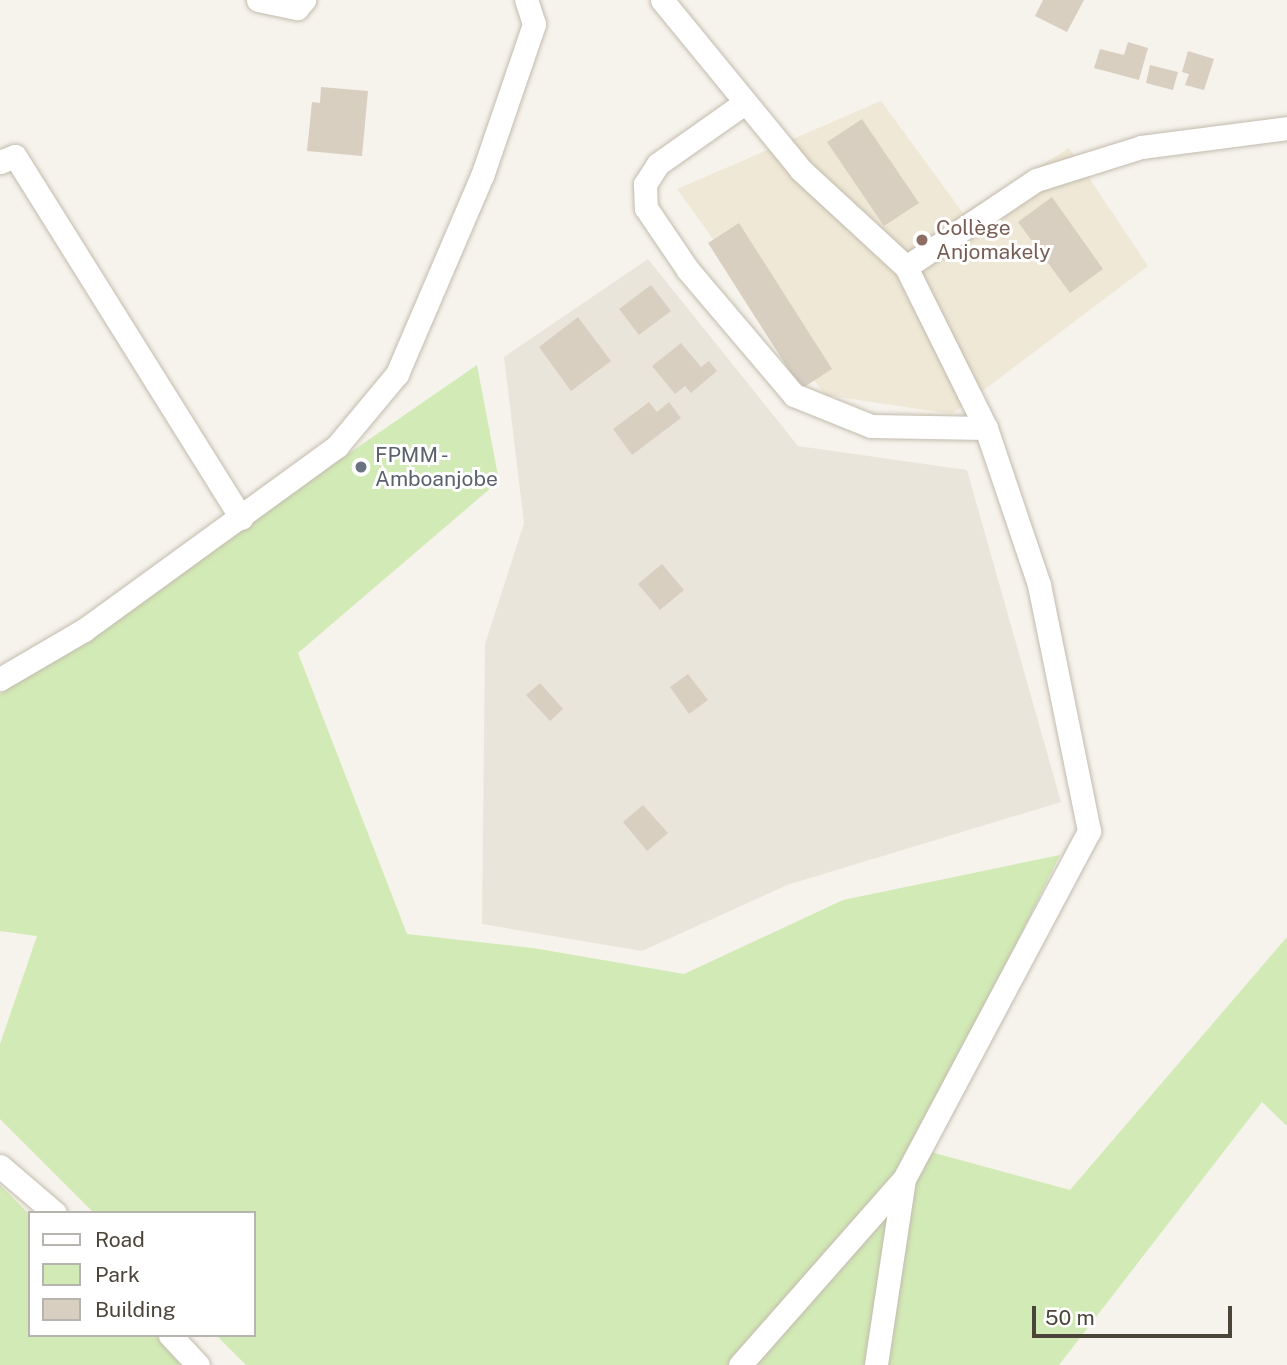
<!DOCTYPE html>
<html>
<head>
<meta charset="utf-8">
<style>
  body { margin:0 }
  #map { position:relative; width:1287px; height:1365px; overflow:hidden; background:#f6f3ec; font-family:"Public Sans",sans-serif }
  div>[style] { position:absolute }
  .residential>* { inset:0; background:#eae5da }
  .education>* { inset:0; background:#efe8d6 }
  .green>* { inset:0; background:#d2eab5 }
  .building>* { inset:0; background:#d8cfc1 }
  .roads { filter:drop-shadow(0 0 2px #c2bbae) drop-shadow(0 0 2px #c2bbae) }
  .street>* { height:23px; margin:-11.5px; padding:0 11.5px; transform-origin:11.5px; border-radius:11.5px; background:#fff }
  .dots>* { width:19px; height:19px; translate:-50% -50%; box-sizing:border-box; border:4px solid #fff; border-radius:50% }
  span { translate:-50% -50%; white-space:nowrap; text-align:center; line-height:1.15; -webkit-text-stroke:6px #fff; paint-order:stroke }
  .education-label { font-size:21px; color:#785e54 }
  .left { translate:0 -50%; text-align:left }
  .worship-label { font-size:21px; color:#5b616d }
  .legend { position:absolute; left:28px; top:1211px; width:228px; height:126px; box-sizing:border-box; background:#fff; border:2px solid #b7b4b0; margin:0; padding:9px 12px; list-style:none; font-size:21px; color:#4b4439 }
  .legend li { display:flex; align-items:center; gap:14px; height:35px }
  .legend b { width:35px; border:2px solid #b7b4b0 }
  .scale { position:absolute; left:1032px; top:1306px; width:200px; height:32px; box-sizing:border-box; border:4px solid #4b4439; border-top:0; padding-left:9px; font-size:21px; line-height:24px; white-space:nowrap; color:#4b4439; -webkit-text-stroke:5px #fff; paint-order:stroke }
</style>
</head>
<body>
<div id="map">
  <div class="residential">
    <div style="clip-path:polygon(648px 259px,798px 446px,967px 470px,1061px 802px,787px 885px,642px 951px,482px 924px,485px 644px,524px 523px,504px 357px)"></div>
  </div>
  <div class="education">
    <div style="clip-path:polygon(881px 101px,963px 213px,1069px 148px,1148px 266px,952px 414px,825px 395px,677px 189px)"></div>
  </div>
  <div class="green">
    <div style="clip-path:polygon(477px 365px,499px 481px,298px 653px,407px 934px,533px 948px,684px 974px,843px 900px,1060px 855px,916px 1148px,1070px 1190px,1287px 937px,1287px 1126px,1262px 1102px,1059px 1365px,246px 1365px,216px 1335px,254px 1335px,254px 1213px,94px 1213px,0 1119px,0 1044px,37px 936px,0 931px,0 694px)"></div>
    <div style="clip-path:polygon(0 1185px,30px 1215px,30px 1335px,159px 1335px,191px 1365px,0 1365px)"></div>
  </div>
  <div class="building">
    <div style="clip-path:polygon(1043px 0,1084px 0,1067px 32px,1035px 16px)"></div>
    <div style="clip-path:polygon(1128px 42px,1148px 48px,1139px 80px,1094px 68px,1100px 49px,1124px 55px)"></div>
    <div style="clip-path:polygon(1188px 51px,1214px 59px,1204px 90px,1185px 85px,1189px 74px,1182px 72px)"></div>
    <div style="clip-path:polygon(1150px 65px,1178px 72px,1173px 90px,1146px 83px)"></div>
    <div style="clip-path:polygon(321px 87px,368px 91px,362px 156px,307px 151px,312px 102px,320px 103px)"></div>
    <div style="clip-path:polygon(862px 119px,919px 203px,884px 226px,827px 142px)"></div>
    <div style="clip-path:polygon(1052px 197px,1103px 269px,1070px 293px,1018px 222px)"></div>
    <div style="clip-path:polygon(739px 223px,832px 369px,801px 389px,708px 243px)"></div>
    <div style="clip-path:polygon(651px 285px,671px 311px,639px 335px,619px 309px)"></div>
    <div style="clip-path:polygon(578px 317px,611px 361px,571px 391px,539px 347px)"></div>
    <div style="clip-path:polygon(681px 343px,701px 367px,709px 361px,717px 371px,691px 393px,685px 386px,675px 394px,652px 366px)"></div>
    <div style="clip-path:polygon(649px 402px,657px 412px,669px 402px,681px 418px,632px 455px,613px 429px)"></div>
    <div style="clip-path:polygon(662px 564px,684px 590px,660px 610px,638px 584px)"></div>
    <div style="clip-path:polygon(688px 674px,708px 700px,689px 714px,670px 687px)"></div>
    <div style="clip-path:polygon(540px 683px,563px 709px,550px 721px,526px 695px)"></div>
    <div style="clip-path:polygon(643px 805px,668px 833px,647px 851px,623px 822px)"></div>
  </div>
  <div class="roads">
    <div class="street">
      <div style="left:258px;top:0;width:40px;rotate:12deg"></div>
      <div style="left:297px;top:8px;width:11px;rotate:-49deg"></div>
      <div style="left:662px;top:0;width:220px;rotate:50.7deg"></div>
      <div style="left:801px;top:170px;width:143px;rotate:42.7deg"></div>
      <div style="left:906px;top:267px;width:180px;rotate:63.6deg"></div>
      <div style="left:986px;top:428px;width:166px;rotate:71.3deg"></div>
      <div style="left:1039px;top:585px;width:251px;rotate:78.5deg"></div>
      <div style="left:1089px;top:831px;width:394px;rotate:118deg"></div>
      <div style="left:904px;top:1179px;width:188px;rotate:98.6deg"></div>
      <div style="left:743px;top:104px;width:104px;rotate:144.8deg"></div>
      <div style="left:658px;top:164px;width:24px;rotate:123deg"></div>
      <div style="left:645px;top:184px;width:24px;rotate:88deg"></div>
      <div style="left:646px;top:208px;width:75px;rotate:55.9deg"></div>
      <div style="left:688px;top:270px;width:164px;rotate:49.7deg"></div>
      <div style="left:794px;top:395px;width:83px;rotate:21.9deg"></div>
      <div style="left:871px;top:426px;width:115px;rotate:1deg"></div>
      <div style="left:0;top:162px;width:16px;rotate:-22deg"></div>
      <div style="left:15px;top:156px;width:427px;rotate:58deg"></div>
      <div style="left:906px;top:267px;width:156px;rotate:-33.8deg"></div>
      <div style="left:1036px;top:180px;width:110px;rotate:-17.4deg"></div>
      <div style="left:1141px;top:147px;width:147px;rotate:-7.4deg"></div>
      <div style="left:0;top:679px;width:97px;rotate:-30.3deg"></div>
      <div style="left:84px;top:630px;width:313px;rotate:-36deg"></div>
      <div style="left:337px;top:446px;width:94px;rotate:-50.2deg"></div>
      <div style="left:397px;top:374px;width:215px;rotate:-66.8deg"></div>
      <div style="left:482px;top:176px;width:161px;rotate:-71.1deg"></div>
      <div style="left:534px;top:24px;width:25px;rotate:-108deg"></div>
      <div style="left:0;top:1166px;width:72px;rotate:40.5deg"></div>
      <div style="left:170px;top:1335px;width:41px;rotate:47deg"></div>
      <div style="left:740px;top:1365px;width:248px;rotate:-48.6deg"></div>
    </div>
  </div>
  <div class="dots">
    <div style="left:922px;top:240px;background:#8d6e63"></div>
    <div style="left:361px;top:467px;background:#6b7280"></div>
  </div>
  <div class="education-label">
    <span class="left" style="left:936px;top:240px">Collège<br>Anjomakely</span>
  </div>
  <div class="worship-label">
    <span class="left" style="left:375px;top:467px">FPMM -<br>Amboanjobe</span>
  </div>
  <ul class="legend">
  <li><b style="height:9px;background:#fff"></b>Road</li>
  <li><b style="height:19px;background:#d2eab5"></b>Park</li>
  <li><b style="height:19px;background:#d8cfc1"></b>Building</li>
  </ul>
  <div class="scale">50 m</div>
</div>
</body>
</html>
